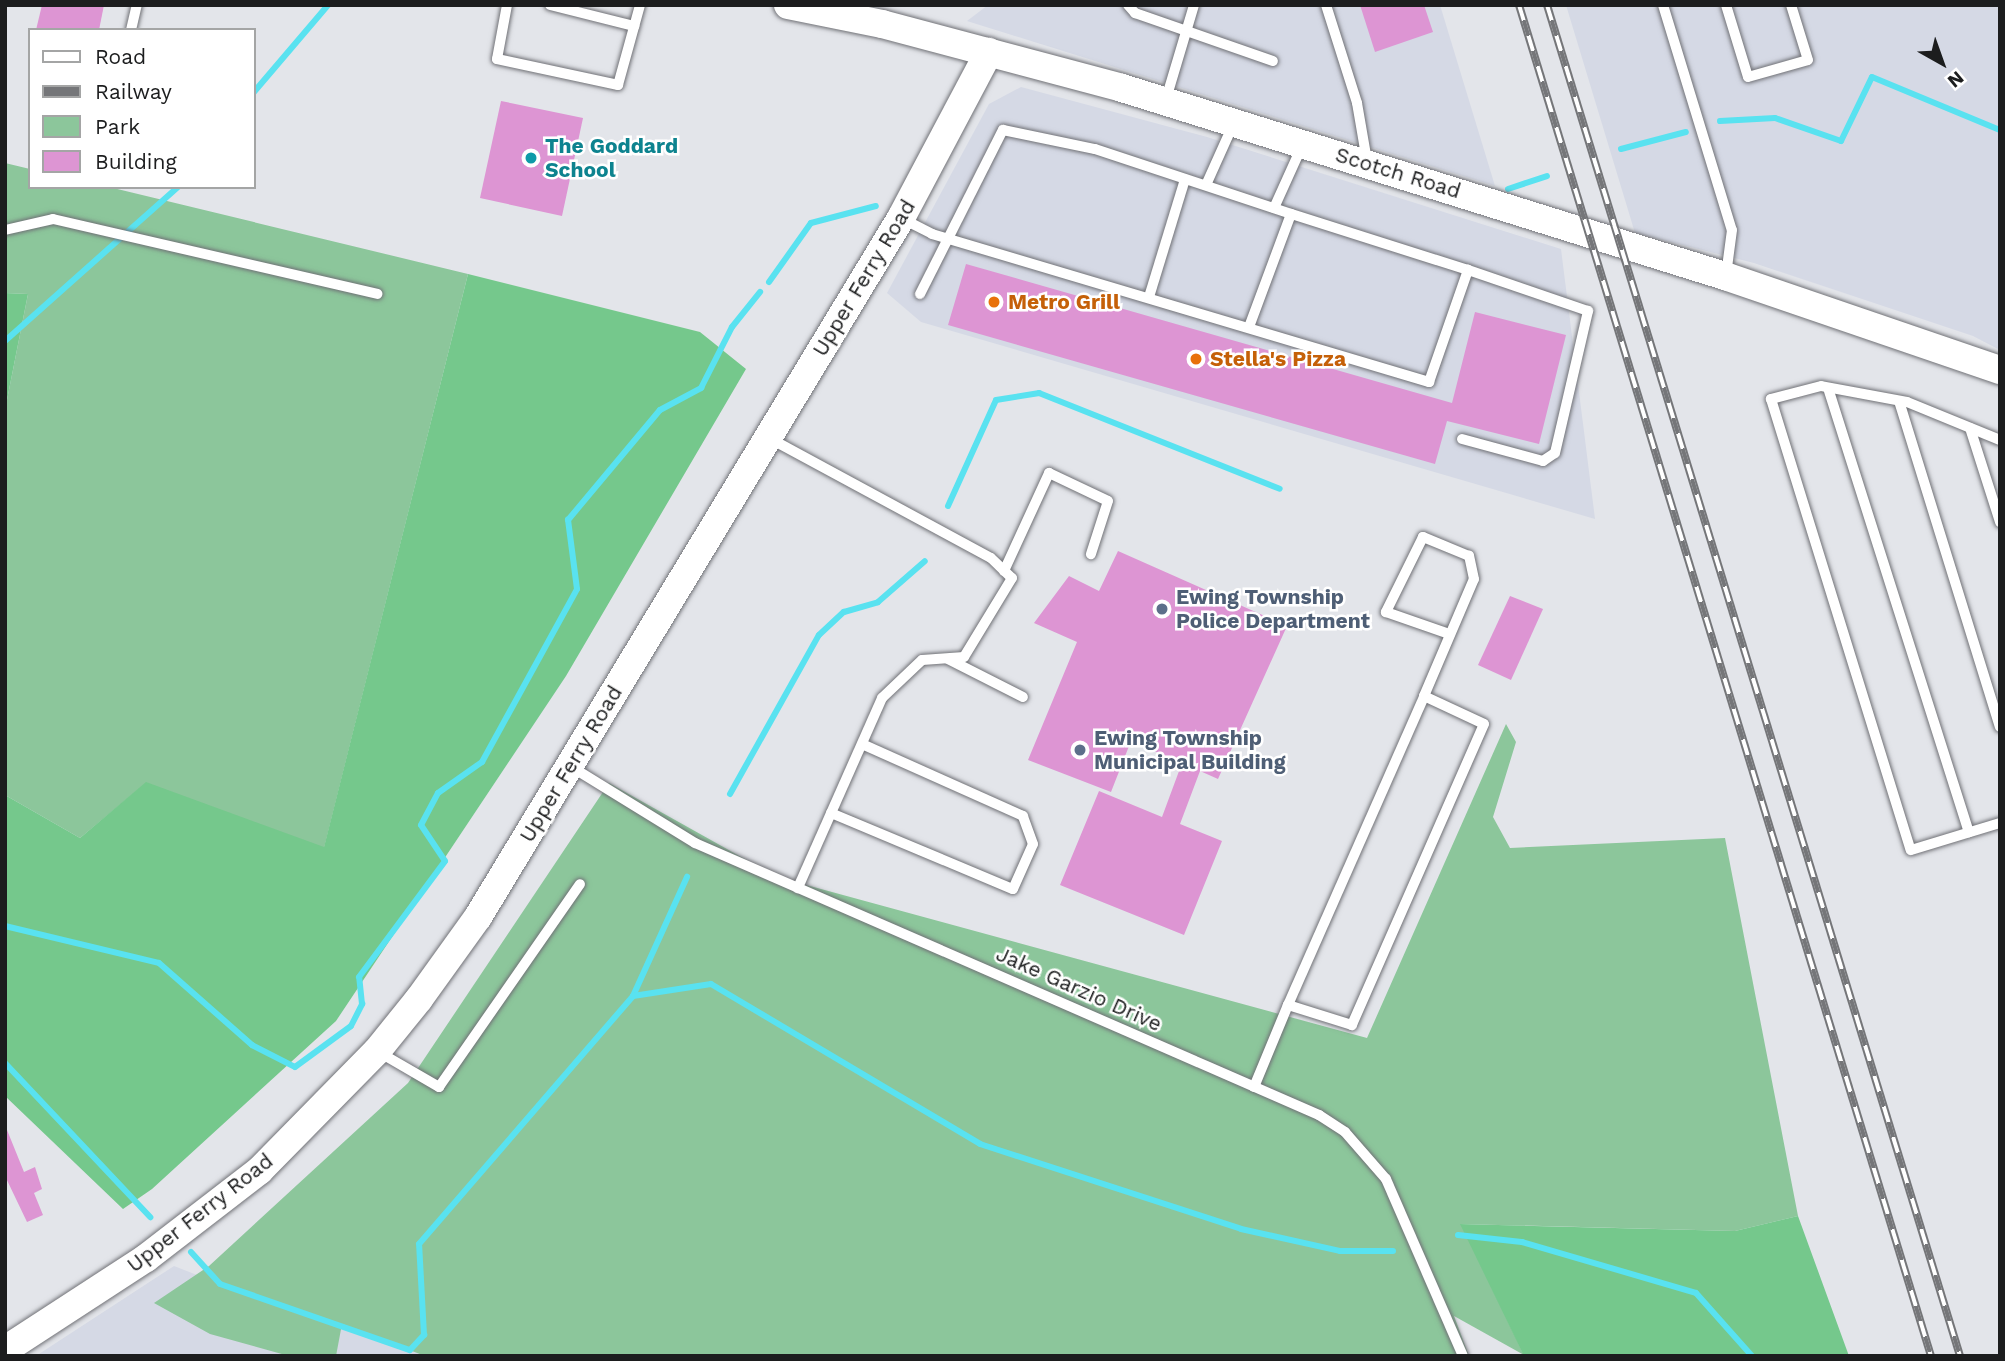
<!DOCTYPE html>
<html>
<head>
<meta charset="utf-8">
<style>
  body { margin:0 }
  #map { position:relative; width:2005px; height:1361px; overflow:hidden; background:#e3e5ea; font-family:"Work Sans",sans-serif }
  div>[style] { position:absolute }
  .built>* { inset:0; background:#d5d9e5 }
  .green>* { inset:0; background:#8cc69b }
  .forest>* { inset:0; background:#75c88c }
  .stream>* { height:6px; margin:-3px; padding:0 3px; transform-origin:3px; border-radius:3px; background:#59e2f0 }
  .building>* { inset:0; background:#dd95d3 }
  .roads { filter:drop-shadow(0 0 2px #707176) drop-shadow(0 0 2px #707176) }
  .service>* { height:10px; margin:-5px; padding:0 5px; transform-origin:5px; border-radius:5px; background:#fff }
  .secondary>* { height:28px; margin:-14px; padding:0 14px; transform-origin:14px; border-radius:14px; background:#fff }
  .rail>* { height:8px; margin-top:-4px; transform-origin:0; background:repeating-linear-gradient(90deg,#fff 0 16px,#757679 0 32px); box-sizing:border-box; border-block:2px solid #757679 }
  .dots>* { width:19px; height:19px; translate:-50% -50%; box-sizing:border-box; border:4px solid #fff; border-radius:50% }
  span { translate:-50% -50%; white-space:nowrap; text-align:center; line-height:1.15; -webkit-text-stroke:5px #fff; paint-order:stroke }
  .culture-label { font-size:21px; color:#0d838f; font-weight:700 }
  .left { translate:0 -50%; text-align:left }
  .street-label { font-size:21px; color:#1c1d1e }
  .food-label { font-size:21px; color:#c56008; font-weight:700 }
  .service-label { font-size:21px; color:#4e5e75; font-weight:700 }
  .frame { position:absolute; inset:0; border:7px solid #1c1d1e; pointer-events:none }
  .legend { position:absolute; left:28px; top:28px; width:228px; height:161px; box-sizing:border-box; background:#fff; border:2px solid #a4a5a5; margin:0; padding:9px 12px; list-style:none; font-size:21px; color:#1c1d1e }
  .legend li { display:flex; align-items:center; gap:14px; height:35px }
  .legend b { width:35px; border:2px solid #a4a5a5 }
  .north { position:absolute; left:1907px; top:28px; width:70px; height:70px; -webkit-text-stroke:5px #fff; paint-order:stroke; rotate:140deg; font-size:19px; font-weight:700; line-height:28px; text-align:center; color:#1c1d1e }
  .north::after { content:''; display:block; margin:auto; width:24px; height:32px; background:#1c1d1e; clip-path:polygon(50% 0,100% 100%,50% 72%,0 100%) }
</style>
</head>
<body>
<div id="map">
  <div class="built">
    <div style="clip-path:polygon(988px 5px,1440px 5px,1495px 186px,967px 21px)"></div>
    <div style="clip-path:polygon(1566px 5px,2000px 5px,2000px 350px,1973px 336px,1754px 263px,1635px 233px)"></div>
    <div style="clip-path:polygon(1021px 87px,1207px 137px,1561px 249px,1595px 519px,921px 322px,887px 293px,989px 104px)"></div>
    <div style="clip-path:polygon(174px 1266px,220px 1284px,475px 1356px,36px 1356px)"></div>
  </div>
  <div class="green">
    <div style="clip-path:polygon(5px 163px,30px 169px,30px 187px,109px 187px,468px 274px,324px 848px,146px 783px,80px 838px,5px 795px,5px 410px,28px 294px,5px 293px)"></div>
    <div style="clip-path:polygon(1506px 724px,1516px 742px,1493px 817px,1510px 848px,1725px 838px,1798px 1216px,1735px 1231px,1461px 1224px,1524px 1355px,1454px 1316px,1469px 1356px,425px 1356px,342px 1324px,336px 1356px,289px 1356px,210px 1334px,154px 1303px,209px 1266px,408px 1083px,609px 783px,777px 877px,1367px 1038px)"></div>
  </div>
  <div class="forest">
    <div style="clip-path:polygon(468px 274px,700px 332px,746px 369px,566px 676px,336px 1021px,152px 1189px,123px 1209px,5px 1096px,5px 795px,80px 838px,146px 782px,324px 847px)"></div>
    <div style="clip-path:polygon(5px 293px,28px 294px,5px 410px)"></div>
    <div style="clip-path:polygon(1798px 1216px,1849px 1356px,1524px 1356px,1460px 1224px,1735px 1231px)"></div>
  </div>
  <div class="stream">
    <div style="left:254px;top:92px;width:114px;rotate:-49.6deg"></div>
    <div style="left:1720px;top:121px;width:55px;rotate:-3.1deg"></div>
    <div style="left:1775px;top:118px;width:70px;rotate:19.2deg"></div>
    <div style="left:1841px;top:141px;width:71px;rotate:-64.2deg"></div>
    <div style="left:1872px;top:77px;width:139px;rotate:22.5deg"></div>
    <div style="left:1621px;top:149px;width:67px;rotate:-14.7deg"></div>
    <div style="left:1508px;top:189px;width:41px;rotate:-18.4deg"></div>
    <div style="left:769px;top:282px;width:72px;rotate:-54.6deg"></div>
    <div style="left:811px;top:223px;width:67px;rotate:-14.7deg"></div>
    <div style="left:5px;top:341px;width:232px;rotate:-41.7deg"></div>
    <div style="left:948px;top:506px;width:116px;rotate:-65.6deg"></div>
    <div style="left:996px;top:400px;width:44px;rotate:-9.2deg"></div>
    <div style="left:1039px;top:393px;width:259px;rotate:21.7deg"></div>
    <div style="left:730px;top:794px;width:182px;rotate:-60.8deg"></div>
    <div style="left:819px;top:635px;width:34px;rotate:-43deg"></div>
    <div style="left:844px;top:612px;width:35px;rotate:-16deg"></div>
    <div style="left:878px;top:602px;width:62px;rotate:-41.1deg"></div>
    <div style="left:5px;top:926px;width:158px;rotate:13.5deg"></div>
    <div style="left:159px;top:963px;width:124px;rotate:41.4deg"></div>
    <div style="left:252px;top:1045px;width:48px;rotate:27.1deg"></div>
    <div style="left:295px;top:1067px;width:69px;rotate:-36.2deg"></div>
    <div style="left:351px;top:1026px;width:25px;rotate:-63deg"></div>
    <div style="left:362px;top:1004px;width:27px;rotate:-96deg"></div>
    <div style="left:359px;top:977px;width:144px;rotate:-53.4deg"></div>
    <div style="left:445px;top:861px;width:43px;rotate:-123.7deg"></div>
    <div style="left:421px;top:825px;width:36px;rotate:-62deg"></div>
    <div style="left:438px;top:793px;width:54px;rotate:-35.2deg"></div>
    <div style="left:482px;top:762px;width:197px;rotate:-61.2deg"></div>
    <div style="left:577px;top:589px;width:70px;rotate:-97.4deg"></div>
    <div style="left:568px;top:520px;width:143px;rotate:-50.1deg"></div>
    <div style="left:660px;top:410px;width:47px;rotate:-28.2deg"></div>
    <div style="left:701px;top:388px;width:68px;rotate:-63.1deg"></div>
    <div style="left:732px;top:327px;width:45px;rotate:-51.3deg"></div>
    <div style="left:633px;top:996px;width:131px;rotate:-65.6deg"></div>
    <div style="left:5px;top:1063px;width:212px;rotate:46.7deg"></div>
    <div style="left:1458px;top:1235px;width:64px;rotate:6.2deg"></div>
    <div style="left:1522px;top:1242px;width:181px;rotate:16.3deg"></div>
    <div style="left:1696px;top:1293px;width:84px;rotate:48.4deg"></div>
    <div style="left:191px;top:1252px;width:43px;rotate:47.8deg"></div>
    <div style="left:220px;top:1284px;width:201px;rotate:19.2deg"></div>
    <div style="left:410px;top:1350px;width:21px;rotate:-47deg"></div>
    <div style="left:424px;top:1335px;width:91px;rotate:-93.1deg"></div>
    <div style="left:419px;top:1244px;width:328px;rotate:-49.2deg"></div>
    <div style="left:633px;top:996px;width:79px;rotate:-8.7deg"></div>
    <div style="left:711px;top:984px;width:313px;rotate:30.7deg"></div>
    <div style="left:980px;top:1144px;width:274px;rotate:18deg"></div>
    <div style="left:1241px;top:1229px;width:101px;rotate:12.5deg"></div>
    <div style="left:1340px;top:1251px;width:53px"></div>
  </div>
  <div class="building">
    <div style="clip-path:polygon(42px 5px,104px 5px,99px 30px,36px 30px)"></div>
    <div style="clip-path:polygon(1360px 5px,1424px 5px,1433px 32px,1375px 52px)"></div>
    <div style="clip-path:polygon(501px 101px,583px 118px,562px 216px,480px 198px)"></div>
    <div style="clip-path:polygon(966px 264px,1452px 403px,1475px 312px,1566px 335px,1539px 444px,1447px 421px,1435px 464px,948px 325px)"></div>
    <div style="clip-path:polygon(1118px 551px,1287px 626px,1218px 779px,1200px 771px,1180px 824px,1222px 841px,1184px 935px,1060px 885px,1099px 791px,1162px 817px,1182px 763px,1131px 741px,1111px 792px,1028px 760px,1077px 642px,1034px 623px,1069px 576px,1099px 591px)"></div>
    <div style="clip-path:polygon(1510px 596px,1543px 609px,1511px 680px,1478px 665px)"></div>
    <div style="clip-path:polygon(5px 1125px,24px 1172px,35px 1167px,42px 1189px,34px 1193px,43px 1215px,27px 1222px,5px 1176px)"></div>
  </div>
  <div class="roads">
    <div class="service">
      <div style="left:507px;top:5px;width:55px;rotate:100.5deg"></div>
      <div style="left:497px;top:59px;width:124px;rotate:12.1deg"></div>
      <div style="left:618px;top:85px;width:83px;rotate:-74.6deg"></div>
      <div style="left:550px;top:5px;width:87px;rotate:14deg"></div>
      <div style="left:1128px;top:5px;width:11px;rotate:49deg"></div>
      <div style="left:1135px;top:13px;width:146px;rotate:19.2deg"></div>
      <div style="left:1326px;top:5px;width:103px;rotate:72.4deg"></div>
      <div style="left:1357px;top:103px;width:59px;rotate:80.2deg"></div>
      <div style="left:1663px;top:5px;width:235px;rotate:73deg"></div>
      <div style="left:1732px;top:230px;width:45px;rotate:97.6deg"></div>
      <div style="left:1726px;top:5px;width:75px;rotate:73deg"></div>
      <div style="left:1748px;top:77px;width:62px;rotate:-15.8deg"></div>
      <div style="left:1808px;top:60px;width:58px;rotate:-107.2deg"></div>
      <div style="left:131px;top:30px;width:26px;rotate:-77deg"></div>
      <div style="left:1166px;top:99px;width:98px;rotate:-73.4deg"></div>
      <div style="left:1206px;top:185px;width:66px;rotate:-65.8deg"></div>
      <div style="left:1274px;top:208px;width:68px;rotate:-65.7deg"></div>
      <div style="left:901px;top:218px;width:35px;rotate:27deg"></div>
      <div style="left:932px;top:234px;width:519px;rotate:16.58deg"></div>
      <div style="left:1429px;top:382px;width:119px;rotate:-70.8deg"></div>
      <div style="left:1468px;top:270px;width:186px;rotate:-162.4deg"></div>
      <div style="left:1291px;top:214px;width:121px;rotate:110.4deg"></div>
      <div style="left:5px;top:230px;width:49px;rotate:-12.9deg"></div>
      <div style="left:53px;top:219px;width:333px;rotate:13deg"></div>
      <div style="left:920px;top:294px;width:184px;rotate:-63.2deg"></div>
      <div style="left:1003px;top:130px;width:94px;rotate:11.7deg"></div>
      <div style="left:1095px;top:149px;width:206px;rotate:18.3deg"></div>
      <div style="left:1149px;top:297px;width:123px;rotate:-73deg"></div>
      <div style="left:1828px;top:388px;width:466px;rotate:72.4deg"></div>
      <div style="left:1899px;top:401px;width:341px;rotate:72.8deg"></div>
      <div style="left:1970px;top:428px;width:99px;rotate:72.3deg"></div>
      <div style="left:769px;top:438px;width:252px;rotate:28.4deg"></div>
      <div style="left:991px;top:558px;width:29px;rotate:44deg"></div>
      <div style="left:1012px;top:578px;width:92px;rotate:121.3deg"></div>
      <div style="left:964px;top:657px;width:42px;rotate:175.9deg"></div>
      <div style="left:922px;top:660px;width:55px;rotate:136.5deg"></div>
      <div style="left:882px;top:698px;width:208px;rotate:113.9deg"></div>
      <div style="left:1462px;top:439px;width:84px;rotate:15.2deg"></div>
      <div style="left:1543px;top:461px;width:14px;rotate:-34deg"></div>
      <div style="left:1555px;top:453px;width:146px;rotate:-76.9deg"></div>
      <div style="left:1588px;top:311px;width:127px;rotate:-161.1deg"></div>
      <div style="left:2000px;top:440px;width:100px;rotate:-157.8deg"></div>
      <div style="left:1907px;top:402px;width:87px;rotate:-169.5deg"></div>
      <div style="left:1821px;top:386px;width:52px;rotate:165.4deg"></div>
      <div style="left:1771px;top:399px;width:472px;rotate:72.8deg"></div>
      <div style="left:1911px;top:850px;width:93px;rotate:-16.9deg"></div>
      <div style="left:1004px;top:571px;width:108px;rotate:-65.3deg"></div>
      <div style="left:1049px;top:473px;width:65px;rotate:25.4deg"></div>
      <div style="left:1108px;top:501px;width:56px;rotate:107.8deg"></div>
      <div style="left:948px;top:659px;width:84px;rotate:26.9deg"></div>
      <div style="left:1424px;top:696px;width:127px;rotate:-66.9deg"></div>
      <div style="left:1474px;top:579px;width:24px;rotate:-102deg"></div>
      <div style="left:1469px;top:556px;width:50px;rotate:-157.6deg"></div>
      <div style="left:1423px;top:537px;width:84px;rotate:116.3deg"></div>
      <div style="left:1386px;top:612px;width:67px;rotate:19.2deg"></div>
      <div style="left:570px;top:766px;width:147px;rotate:31.6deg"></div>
      <div style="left:695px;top:843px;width:681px;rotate:23.55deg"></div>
      <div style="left:1319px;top:1115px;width:31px;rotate:33deg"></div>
      <div style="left:1345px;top:1132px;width:62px;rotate:48.9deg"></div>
      <div style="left:1386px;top:1179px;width:193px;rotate:66.5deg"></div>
      <div style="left:831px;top:813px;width:197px;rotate:22.7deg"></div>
      <div style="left:1013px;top:889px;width:49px;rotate:-66deg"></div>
      <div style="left:1033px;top:844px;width:30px;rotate:-110deg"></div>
      <div style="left:1023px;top:816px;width:176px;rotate:-155.9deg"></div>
      <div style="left:377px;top:1051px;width:72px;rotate:30.1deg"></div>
      <div style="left:439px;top:1087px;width:247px;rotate:-55.2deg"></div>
      <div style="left:1254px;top:1087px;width:89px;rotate:-67.5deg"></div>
      <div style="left:1288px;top:1005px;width:338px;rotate:-66.2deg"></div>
      <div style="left:1424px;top:696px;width:66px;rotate:25deg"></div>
      <div style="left:1484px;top:724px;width:329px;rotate:113.7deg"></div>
      <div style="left:1352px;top:1025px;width:67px;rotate:-162.6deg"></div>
    </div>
    <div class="secondary">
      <div style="left:788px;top:5px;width:96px;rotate:11.4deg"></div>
      <div style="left:882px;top:24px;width:248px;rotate:14.9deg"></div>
      <div style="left:1122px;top:88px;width:632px;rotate:17.32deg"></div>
      <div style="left:1725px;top:276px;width:291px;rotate:18.9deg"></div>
      <div style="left:5px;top:1350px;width:168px;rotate:-33.1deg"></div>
      <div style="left:146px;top:1258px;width:143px;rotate:-37.6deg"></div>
      <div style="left:259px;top:1171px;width:168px;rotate:-45.5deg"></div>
      <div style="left:377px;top:1051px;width:67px;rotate:-51.1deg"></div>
      <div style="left:419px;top:999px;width:101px;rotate:-54.3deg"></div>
      <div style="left:478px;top:917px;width:817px;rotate:-58.82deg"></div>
      <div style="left:901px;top:218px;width:188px;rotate:-62.1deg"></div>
    </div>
  </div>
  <div class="rail">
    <div style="left:1519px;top:5px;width:1412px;rotate:73.04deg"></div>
    <div style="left:1547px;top:5px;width:1413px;rotate:73deg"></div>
  </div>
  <div class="dots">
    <div style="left:531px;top:158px;background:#0f9aa8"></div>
    <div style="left:994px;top:302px;background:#e8710a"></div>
    <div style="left:1196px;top:359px;background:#e8710a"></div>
    <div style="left:1162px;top:609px;background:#5c6f8a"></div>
    <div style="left:1080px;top:750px;background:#5c6f8a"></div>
  </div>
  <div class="culture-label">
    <span class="left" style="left:545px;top:158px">The Goddard<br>School</span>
  </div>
  <div class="street-label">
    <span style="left:1398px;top:173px;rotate:17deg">Scotch Road</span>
    <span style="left:864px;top:278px;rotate:-59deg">Upper Ferry Road</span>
    <span style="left:571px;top:764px;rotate:-59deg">Upper Ferry Road</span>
    <span style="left:1079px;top:989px;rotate:24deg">Jake Garzio Drive</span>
    <span style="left:200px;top:1213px;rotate:-38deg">Upper Ferry Road</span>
  </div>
  <div class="food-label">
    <span class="left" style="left:1008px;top:302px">Metro Grill</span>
    <span class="left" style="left:1210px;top:359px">Stella's Pizza</span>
  </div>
  <div class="service-label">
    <span class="left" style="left:1176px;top:609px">Ewing Township<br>Police Department</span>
    <span class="left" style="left:1094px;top:750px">Ewing Township<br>Municipal Building</span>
  </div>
  <div class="frame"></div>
  <ul class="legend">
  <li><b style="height:9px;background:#fff"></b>Road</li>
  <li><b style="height:9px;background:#757679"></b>Railway</li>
  <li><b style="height:19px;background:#8cc69b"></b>Park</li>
  <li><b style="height:19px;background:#dd95d3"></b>Building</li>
  </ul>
  <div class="north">N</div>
</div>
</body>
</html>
